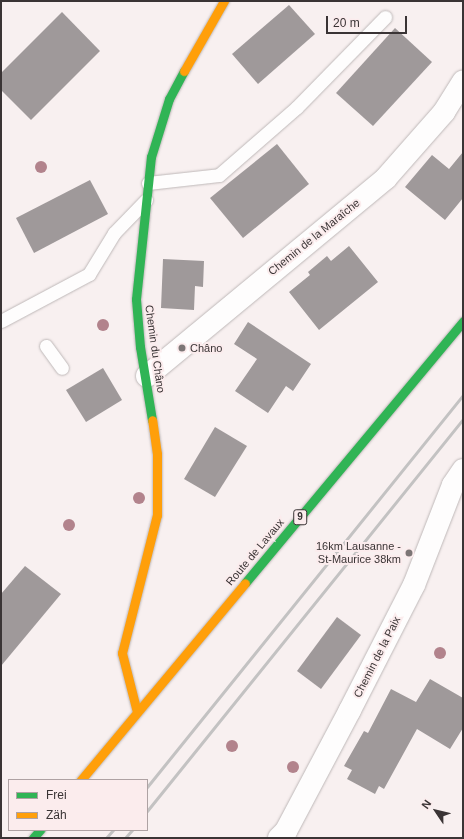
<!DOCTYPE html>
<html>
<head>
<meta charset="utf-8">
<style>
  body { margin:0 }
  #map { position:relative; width:464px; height:839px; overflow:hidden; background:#f8f0f0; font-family:Arial,sans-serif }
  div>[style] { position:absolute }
  .building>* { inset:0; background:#9f999a }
  .roads { filter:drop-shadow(0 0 1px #beb8b8) drop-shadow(0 0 1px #beb8b8) }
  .lane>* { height:13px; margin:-6.5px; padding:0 6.5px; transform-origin:6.5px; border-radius:6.5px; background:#fefdfd }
  .street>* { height:22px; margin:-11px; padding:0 11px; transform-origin:11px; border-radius:11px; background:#fefdfd }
  .fast>* { height:9px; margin:-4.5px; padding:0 4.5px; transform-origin:4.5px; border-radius:4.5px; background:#30b455 }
  .slow>* { height:9px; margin:-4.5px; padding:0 4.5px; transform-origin:4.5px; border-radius:4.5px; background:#ff9f0a }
  .rail>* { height:3px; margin:-1.5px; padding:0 1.5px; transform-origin:1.5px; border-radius:1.5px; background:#c3c2c2 }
  .trees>* { width:12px; height:12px; margin:-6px; border-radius:50%; background:#b2838c }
  .dots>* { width:11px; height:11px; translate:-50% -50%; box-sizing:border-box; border:2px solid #fbeced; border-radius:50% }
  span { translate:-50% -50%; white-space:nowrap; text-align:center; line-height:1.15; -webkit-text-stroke:4px #fbeced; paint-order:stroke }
  .shield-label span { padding:1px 3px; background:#fbeced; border:1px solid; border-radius:3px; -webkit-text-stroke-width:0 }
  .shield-label { font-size:10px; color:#3a3435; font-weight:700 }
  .street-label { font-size:11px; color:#3a3435 }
  .poi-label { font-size:11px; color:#3a3435 }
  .left { translate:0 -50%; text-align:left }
  .right { translate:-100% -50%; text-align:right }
  .frame { position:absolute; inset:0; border:2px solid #3a3435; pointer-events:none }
  .legend { position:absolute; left:8px; top:779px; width:140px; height:52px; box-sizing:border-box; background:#fbeced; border:1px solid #aea2a3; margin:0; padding:5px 7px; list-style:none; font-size:12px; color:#3a3435 }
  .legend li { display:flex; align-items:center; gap:8px; height:20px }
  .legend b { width:20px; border:1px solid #aea2a3 }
  .north { position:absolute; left:416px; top:791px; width:40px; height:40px; -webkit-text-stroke:3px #fbeced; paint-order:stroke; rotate:305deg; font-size:11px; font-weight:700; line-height:16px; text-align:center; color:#3a3435 }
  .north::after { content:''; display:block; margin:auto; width:14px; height:18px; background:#3a3435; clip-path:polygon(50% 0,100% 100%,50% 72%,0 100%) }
  .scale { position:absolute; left:326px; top:16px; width:81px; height:18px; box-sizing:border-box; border:2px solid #3a3435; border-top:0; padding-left:5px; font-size:12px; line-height:14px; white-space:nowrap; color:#3a3435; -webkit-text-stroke:3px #fbeced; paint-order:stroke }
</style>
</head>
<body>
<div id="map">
  <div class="building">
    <div style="clip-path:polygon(289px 5px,315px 34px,258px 84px,232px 54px)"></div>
    <div style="clip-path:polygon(62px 12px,100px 51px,31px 120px,1px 90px,1px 73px)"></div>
    <div style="clip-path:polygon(395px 28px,432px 62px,373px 126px,336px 93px)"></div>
    <div style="clip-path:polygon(277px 144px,309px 184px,243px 238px,210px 198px)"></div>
    <div style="clip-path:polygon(463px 152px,463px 198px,445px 220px,405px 187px,432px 155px,449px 169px)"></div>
    <div style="clip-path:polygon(90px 180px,108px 214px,34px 253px,16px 218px)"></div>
    <div style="clip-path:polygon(349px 246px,378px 282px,319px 330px,289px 292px,310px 275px,308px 272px,327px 256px,331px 261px)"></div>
    <div style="clip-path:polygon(163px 259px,204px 261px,203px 287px,195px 286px,194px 310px,161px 308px)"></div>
    <div style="clip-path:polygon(248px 322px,311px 364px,293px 391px,286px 386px,268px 413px,235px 391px,257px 359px,234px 344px)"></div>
    <div style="clip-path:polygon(103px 368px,122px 400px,86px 422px,66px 390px)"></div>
    <div style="clip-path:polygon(215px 427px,247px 446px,215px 497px,184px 479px)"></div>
    <div style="clip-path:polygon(25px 566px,61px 594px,1px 666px,1px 594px)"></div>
    <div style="clip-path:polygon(337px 617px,361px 635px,321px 689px,297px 671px)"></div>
    <div style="clip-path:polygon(430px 679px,463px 698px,463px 728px,450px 749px,417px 729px,384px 789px,379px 786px,375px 794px,347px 779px,352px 770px,344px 766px,364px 731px,368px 733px,391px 689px,416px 702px)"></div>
  </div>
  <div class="roads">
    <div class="lane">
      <div style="left:148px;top:183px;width:71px;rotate:-6.4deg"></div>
      <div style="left:219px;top:175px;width:103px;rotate:-41.1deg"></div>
      <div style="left:297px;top:107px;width:126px;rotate:-45.6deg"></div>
      <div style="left:1px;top:321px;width:100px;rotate:-28.1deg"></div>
      <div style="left:89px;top:274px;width:48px;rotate:-58.6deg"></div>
      <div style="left:114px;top:233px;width:46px;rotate:-45.9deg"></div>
      <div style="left:46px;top:346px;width:27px;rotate:54deg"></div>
    </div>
    <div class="street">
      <div style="left:147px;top:376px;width:310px;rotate:-39.6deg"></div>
      <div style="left:386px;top:178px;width:88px;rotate:-48.7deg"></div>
      <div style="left:444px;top:112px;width:36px;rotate:-58deg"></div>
      <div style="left:279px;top:838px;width:10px;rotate:-45deg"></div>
      <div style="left:286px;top:831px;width:137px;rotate:-62.1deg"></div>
      <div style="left:350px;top:710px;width:140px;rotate:-62.9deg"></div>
      <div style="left:414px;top:585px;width:107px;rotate:-68.7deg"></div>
      <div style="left:453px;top:485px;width:18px;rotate:-56deg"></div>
    </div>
    <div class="fast">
      <div style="left:152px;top:420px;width:74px;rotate:-99.3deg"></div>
      <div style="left:140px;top:347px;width:48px;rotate:-94.8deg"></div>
      <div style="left:136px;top:299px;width:143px;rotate:-84deg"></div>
      <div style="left:151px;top:157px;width:61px;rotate:-72.8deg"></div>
      <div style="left:169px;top:99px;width:32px;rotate:-62deg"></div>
      <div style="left:245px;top:583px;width:341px;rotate:-50.2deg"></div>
      <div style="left:33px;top:838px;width:11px;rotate:-49deg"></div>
    </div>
    <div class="slow">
      <div style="left:184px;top:71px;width:81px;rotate:-60.3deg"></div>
      <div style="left:137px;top:712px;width:61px;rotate:-104.3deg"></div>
      <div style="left:122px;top:653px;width:142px;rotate:-75.8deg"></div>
      <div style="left:157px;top:515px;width:61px;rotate:-90deg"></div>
      <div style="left:157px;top:454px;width:34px;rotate:-98deg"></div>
      <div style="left:81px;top:780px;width:256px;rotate:-50.2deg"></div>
    </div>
  </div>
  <div class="rail">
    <div style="left:147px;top:787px;width:504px;rotate:-51.13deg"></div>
    <div style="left:147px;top:811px;width:504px;rotate:-51.13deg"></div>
    <div style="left:106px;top:838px;width:11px;rotate:-49deg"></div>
    <div style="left:125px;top:838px;width:11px;rotate:-49deg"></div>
  </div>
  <div class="trees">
    <div style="left:41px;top:167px"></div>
    <div style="left:103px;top:325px"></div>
    <div style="left:139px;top:498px"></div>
    <div style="left:69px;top:525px"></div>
    <div style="left:440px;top:653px"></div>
    <div style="left:232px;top:746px"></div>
    <div style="left:293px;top:767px"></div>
  </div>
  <div class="dots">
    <div style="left:182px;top:348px;background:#7c7676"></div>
    <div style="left:409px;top:553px;background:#7c7676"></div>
  </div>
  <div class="shield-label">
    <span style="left:300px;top:517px">9</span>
  </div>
  <div class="street-label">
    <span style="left:314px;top:237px;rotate:-39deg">Chemin de la Maraîche</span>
    <span style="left:155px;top:349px;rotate:82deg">Chemin du Châno</span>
    <span style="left:255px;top:552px;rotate:-50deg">Route de Lavaux</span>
    <span style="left:377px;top:657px;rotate:-63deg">Chemin de la Paix</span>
  </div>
  <div class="poi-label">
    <span class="left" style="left:190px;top:348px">Châno</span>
    <span class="right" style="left:401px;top:553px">16km Lausanne -<br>St-Maurice 38km</span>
  </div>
  <div class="frame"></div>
  <ul class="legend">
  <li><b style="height:5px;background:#30b455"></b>Frei</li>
  <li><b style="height:5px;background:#ff9f0a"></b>Zäh</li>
  </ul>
  <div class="north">N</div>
  <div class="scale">20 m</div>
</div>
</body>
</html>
